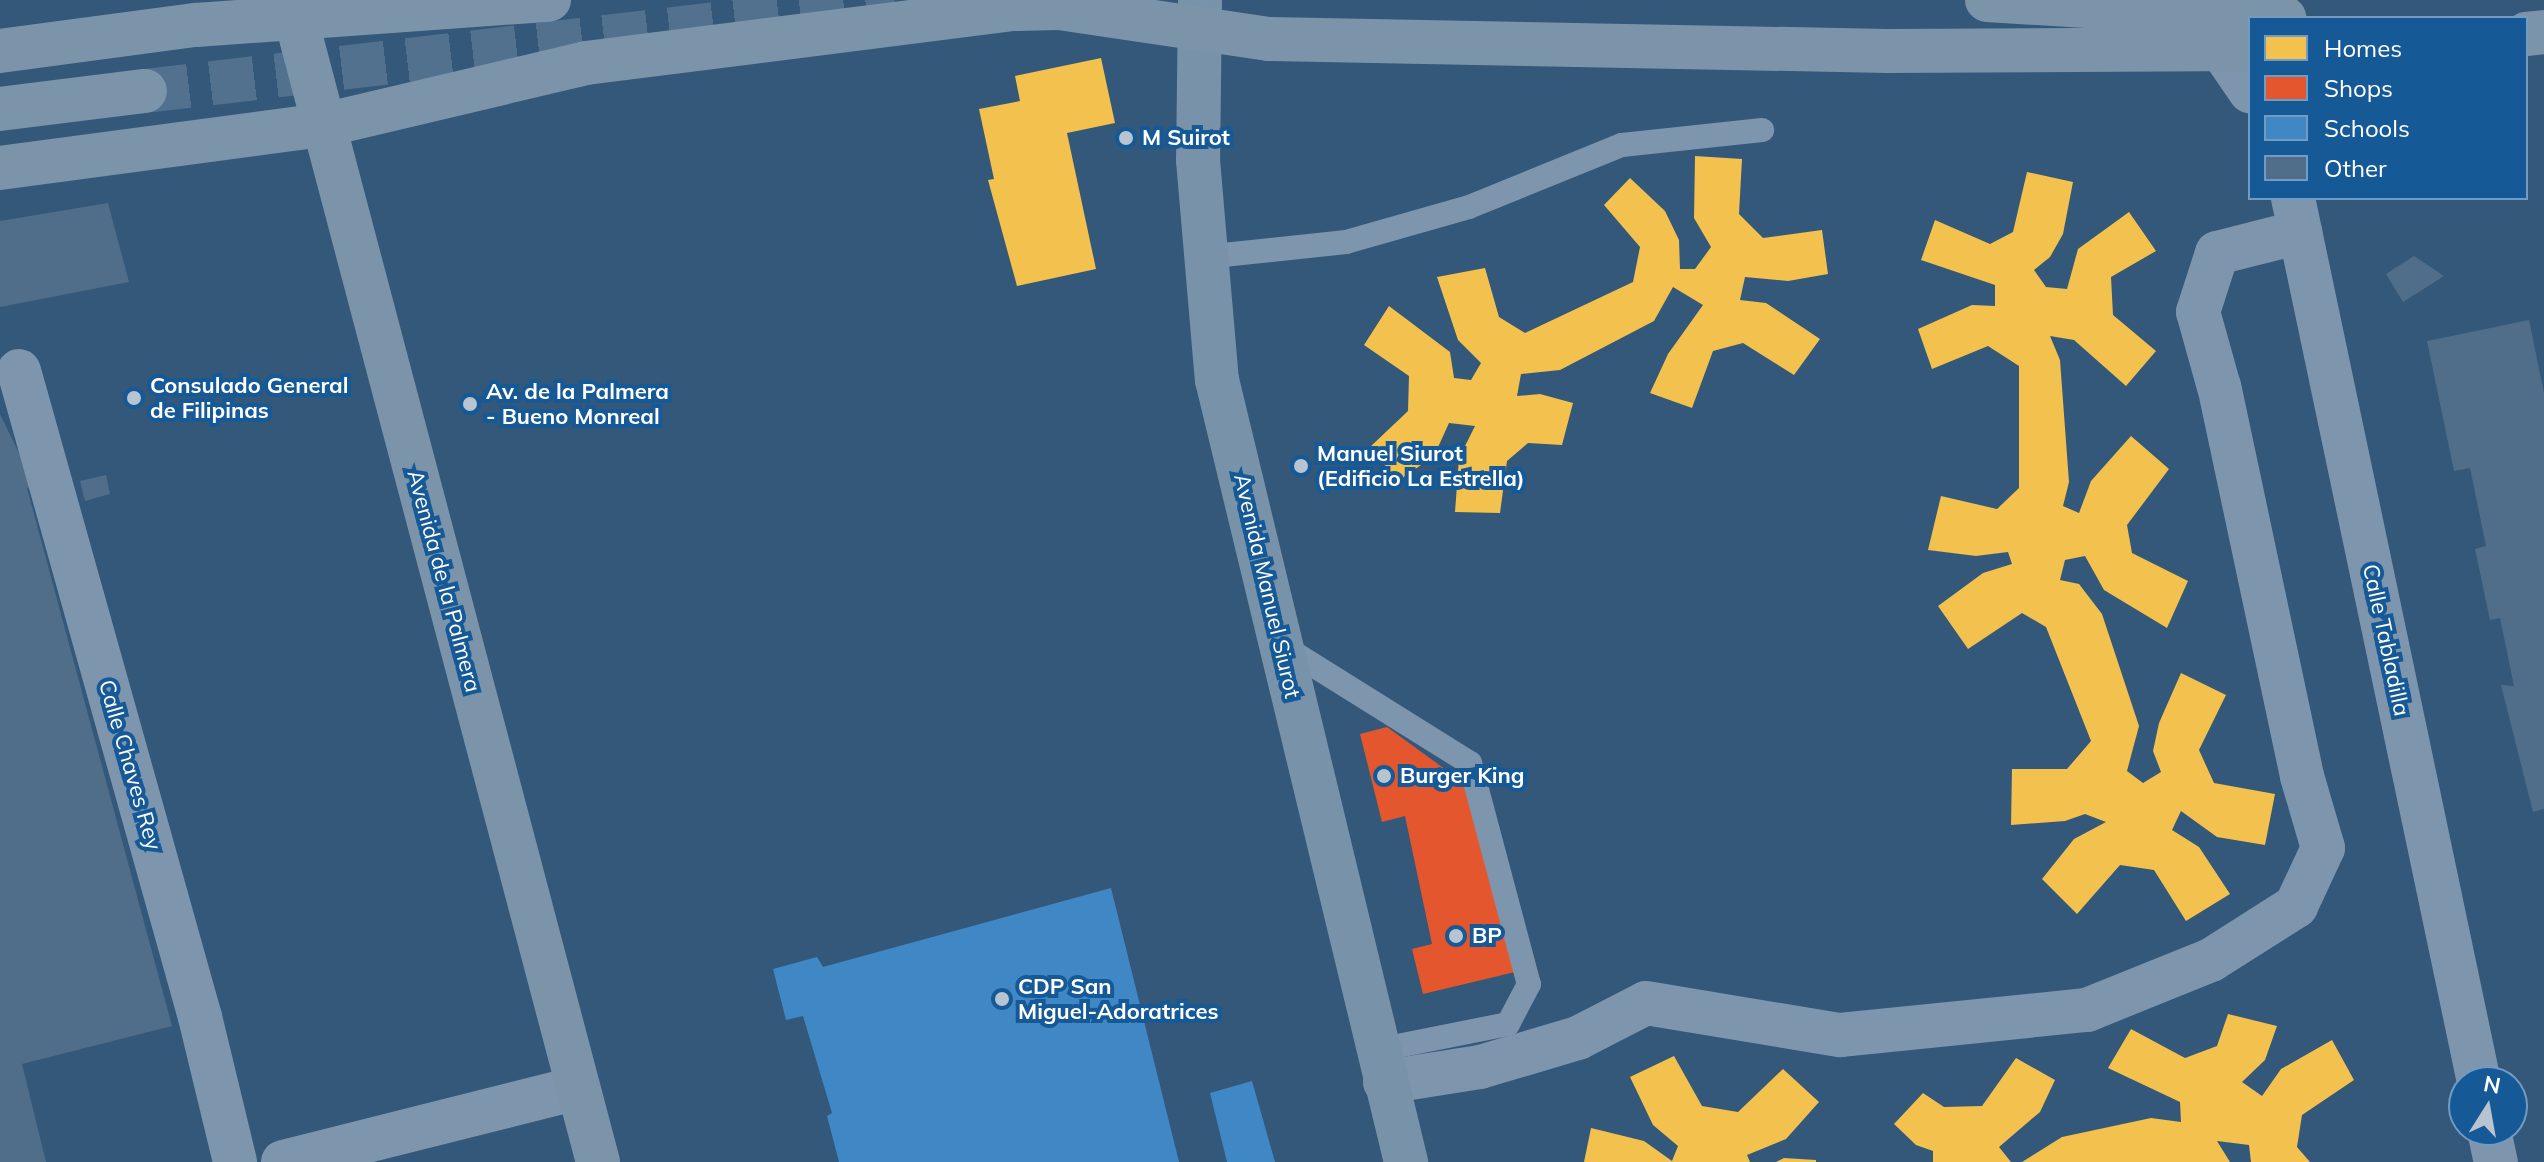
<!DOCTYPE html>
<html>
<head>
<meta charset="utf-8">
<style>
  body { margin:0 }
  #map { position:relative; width:2544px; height:1162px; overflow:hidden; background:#33587a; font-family:Mulish,sans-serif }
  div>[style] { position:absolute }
  .homes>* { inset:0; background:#f2c14e }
  .shops>* { inset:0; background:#e4572e }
  .schools>* { inset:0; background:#3f88c5 }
  .building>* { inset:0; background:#506e89 }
  .primary-tunnel>* { height:44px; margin-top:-22px; transform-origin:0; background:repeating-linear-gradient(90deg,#52718e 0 44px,transparent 0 66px) }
  .service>* { height:24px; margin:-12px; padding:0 12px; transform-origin:12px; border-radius:12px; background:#7d95ad }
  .minor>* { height:44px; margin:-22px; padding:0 22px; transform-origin:22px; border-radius:22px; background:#7d95ad }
  .secondary>* { height:44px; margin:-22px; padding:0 22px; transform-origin:22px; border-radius:22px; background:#7892a9 }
  .primary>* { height:44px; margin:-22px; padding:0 22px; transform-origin:22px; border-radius:22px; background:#7b94aa }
  .dots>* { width:22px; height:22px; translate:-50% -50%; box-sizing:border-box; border:4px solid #165997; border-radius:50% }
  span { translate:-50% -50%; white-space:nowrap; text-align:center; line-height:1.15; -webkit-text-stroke:8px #165997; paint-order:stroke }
  .poi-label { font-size:22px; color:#fff; font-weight:700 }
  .left { translate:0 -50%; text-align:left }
  .street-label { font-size:22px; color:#fff }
  .legend { position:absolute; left:2248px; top:16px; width:280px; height:184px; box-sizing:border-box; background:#165997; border:2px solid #739bc1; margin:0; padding:10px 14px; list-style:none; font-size:24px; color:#fff }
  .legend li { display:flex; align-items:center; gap:16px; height:40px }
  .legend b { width:40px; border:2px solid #739bc1 }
  .north { position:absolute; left:2448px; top:1066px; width:80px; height:80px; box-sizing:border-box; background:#165997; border:2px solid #739bc1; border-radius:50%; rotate:11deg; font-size:22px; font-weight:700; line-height:32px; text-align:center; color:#fff }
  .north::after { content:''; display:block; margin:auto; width:28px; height:36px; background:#b8c5d0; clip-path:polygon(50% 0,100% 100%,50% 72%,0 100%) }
</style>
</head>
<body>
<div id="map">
  <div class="homes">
    <div style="clip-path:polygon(1101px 58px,1115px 123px,1067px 133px,1096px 269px,1017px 286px,988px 180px,994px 179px,979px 109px,1020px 101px,1015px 76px)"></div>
    <div style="clip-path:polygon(1695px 156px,1742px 159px,1739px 214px,1763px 238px,1822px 230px,1828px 274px,1788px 281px,1745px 277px,1740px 300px,1766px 303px,1820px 339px,1794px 375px,1743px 343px,1713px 351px,1692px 408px,1650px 393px,1668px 354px,1703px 305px,1673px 287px,1654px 321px,1560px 370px,1521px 374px,1517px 396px,1540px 394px,1573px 403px,1562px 445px,1528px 443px,1507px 461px,1500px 513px,1455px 512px,1459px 458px,1475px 426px,1449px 423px,1434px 456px,1398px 481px,1370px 447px,1408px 411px,1409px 376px,1364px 345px,1389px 306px,1450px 352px,1454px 378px,1471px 380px,1481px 363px,1458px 340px,1437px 277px,1485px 268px,1499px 317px,1525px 333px,1633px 282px,1640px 247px,1604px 205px,1630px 178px,1665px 211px,1679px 240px,1680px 269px,1695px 269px,1711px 247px,1694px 218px)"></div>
    <div style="clip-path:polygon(2027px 172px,2073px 182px,2063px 234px,2050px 257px,2034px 270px,2046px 287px,2067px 289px,2078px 249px,2129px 212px,2156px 251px,2111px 277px,2113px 315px,2156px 351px,2126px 386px,2074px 340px,2050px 336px,2060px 360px,2069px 482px,2063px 506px,2079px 513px,2091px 481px,2131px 436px,2169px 469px,2127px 525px,2132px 553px,2188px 581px,2167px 628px,2104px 590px,2085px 556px,2065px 560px,2060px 580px,2079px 584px,2102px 614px,2139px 726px,2127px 771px,2143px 783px,2161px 772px,2153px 751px,2159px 723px,2181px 673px,2226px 695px,2199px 750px,2214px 783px,2275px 794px,2265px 845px,2217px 837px,2181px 811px,2172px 830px,2199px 847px,2230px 894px,2186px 921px,2154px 870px,2120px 865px,2077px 914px,2042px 879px,2074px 839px,2106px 822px,2085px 814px,2065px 821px,2011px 825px,2012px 769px,2067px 769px,2091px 741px,2046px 627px,2022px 613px,1968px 649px,1938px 606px,1983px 573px,2012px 564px,2008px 552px,1976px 556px,1928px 550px,1941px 496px,1997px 509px,2019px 488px,2019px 366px,1988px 346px,1932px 369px,1918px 329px,1972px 305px,1995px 306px,1995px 285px,1921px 260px,1935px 220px,1990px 244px,2013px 232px)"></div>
    <div style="clip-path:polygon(2228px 1014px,2277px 1026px,2265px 1060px,2242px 1082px,2262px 1096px,2281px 1069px,2332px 1040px,2354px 1080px,2302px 1115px,2297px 1147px,2310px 1162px,2251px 1162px,2249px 1145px,2217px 1141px,2230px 1162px,2022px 1162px,2062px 1137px,2151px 1118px,2181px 1122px,2180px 1102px,2108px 1068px,2131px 1029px,2185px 1058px,2217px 1046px)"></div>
    <div style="clip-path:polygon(1674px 1056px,1702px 1106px,1738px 1112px,1783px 1069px,1819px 1102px,1786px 1139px,1747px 1155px,1750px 1162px,1584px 1162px,1591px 1128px,1644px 1141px,1672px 1161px,1678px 1146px,1653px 1125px,1630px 1077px)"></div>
    <div style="clip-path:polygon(2016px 1058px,2055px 1080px,2040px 1112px,1999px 1147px,2011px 1162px,1933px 1162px,1933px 1151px,1916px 1145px,1894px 1124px,1923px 1093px,1944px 1107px,1982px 1106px)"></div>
    <div style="clip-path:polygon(1784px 1158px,1816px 1160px,1816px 1162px,1776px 1162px)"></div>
  </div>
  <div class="shops">
    <div style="clip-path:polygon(1387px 727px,1464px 783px,1515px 972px,1423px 994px,1412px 949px,1432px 944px,1405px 816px,1382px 822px,1360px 734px)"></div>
  </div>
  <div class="schools">
    <div style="clip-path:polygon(1111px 888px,1179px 1162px,839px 1162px,827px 1116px,832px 1113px,803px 1016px,786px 1020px,773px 969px,817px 957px,823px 967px)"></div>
    <div style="clip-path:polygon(1252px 1081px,1275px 1162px,1227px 1162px,1210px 1093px)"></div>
  </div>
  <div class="building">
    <div style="clip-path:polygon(108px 203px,129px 282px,0 307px,0 221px)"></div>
    <div style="clip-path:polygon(2414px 256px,2444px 276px,2403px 302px,2386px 274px)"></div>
    <div style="clip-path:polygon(2529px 320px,2544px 393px,2544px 809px,2533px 812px,2501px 685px,2514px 686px,2500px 618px,2490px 620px,2475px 549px,2486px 546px,2470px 468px,2454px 471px,2427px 341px)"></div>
    <div style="clip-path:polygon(0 414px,35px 486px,27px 488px,172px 1026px,22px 1064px,46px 1162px,0 1162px)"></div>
    <div style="clip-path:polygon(106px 475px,110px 494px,85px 501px,80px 481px)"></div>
  </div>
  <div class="primary-tunnel">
    <div style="left:145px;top:91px;width:755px;rotate:-6.69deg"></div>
  </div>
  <div class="service">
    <div style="left:1204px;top:257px;width:143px;rotate:-6deg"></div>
    <div style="left:1346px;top:242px;width:128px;rotate:-15.9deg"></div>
    <div style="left:1469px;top:207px;width:165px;rotate:-22.1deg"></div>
    <div style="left:1622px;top:145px;width:141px;rotate:-6.1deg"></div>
    <div style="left:1281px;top:645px;width:223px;rotate:32deg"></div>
    <div style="left:1470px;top:763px;width:229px;rotate:75.1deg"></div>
    <div style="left:1529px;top:984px;width:45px;rotate:117.7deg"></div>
    <div style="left:1508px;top:1024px;width:133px;rotate:168.7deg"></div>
  </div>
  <div class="minor">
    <div style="left:2222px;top:50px;width:50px;rotate:55.7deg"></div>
    <div style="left:2293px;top:198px;width:903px;rotate:78.12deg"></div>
    <div style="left:19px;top:371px;width:671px;rotate:74.35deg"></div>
    <div style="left:200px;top:1017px;width:149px;rotate:76.4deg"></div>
    <div style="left:1385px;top:1082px;width:96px;rotate:-9deg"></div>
    <div style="left:1480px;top:1067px;width:102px;rotate:-16.5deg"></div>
    <div style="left:1578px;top:1038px;width:76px;rotate:-27.2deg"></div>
    <div style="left:1646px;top:1003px;width:197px;rotate:9.4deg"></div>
    <div style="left:1840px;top:1035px;width:248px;rotate:-5.8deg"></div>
    <div style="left:2087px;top:1010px;width:134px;rotate:-22deg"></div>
    <div style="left:2211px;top:960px;width:101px;rotate:-32.4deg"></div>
    <div style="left:2296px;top:906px;width:64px;rotate:-65deg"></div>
    <div style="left:2323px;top:848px;width:75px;rotate:-106.3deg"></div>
    <div style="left:2302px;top:776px;width:398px;rotate:-102deg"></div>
    <div style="left:2219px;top:387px;width:78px;rotate:-105.6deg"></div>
    <div style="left:2198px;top:312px;width:62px;rotate:-72.1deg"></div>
    <div style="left:2217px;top:253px;width:86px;rotate:-14.2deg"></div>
    <div style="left:2489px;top:1130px;width:33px;rotate:78deg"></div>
    <div style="left:283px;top:1162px;width:304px;rotate:-14.1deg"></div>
  </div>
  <div class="secondary">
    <div style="left:1200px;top:0;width:160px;rotate:90.7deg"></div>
    <div style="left:1198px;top:160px;width:221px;rotate:85.1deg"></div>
    <div style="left:1217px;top:380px;width:805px;rotate:76.41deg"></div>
  </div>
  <div class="primary">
    <div style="left:291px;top:0;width:1202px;rotate:75.2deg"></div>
    <div style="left:1987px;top:0;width:298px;rotate:3.5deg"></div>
    <div style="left:2526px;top:34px;width:18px;rotate:-6deg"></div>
    <div style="left:0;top:51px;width:198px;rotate:-7.6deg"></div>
    <div style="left:196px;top:25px;width:354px;rotate:-4.1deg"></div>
    <div style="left:0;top:109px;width:146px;rotate:-7.1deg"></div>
    <div style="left:0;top:168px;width:327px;rotate:-7.6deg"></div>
    <div style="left:324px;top:125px;width:269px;rotate:-13.3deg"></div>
    <div style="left:586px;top:63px;width:433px;rotate:-7.2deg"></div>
    <div style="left:1016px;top:9px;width:43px;rotate:-1.3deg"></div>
    <div style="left:1059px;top:8px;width:212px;rotate:8.4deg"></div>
    <div style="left:1269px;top:39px;width:618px;rotate:1.11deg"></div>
    <div style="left:1887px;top:51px;width:363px;rotate:-0.3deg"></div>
  </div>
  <div class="dots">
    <div style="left:1126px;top:138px;background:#b8c5d0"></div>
    <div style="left:134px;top:398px;background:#b8c5d0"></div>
    <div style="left:470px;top:404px;background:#b8c5d0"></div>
    <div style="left:1301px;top:466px;background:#b8c5d0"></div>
    <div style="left:1384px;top:776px;background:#b8c5d0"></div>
    <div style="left:1456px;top:936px;background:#b8c5d0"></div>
    <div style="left:1002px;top:999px;background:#b8c5d0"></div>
  </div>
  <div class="poi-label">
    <span class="left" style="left:1142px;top:138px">M Suirot</span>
    <span class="left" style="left:150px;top:398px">Consulado General<br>de Filipinas</span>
    <span class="left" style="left:486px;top:404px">Av. de la Palmera<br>- Bueno Monreal</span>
    <span class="left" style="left:1317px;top:466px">Manuel Siurot<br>(Edificio La Estrella)</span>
    <span class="left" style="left:1400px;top:776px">Burger King</span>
    <span class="left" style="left:1472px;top:936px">BP</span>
    <span class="left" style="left:1018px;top:999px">CDP San<br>Miguel-Adoratrices</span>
  </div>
  <div class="street-label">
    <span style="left:444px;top:581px;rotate:75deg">Avenida de la Palmera</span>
    <span style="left:1267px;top:586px;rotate:77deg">Avenida Manuel Siurot</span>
    <span style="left:2386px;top:640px;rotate:78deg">Calle Tabladilla</span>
    <span style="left:130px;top:765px;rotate:74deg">Calle Chaves Rey</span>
  </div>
  <ul class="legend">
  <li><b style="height:22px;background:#f2c14e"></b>Homes</li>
  <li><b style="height:22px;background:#e4572e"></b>Shops</li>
  <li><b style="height:22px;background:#3f88c5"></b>Schools</li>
  <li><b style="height:22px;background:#506e89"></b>Other</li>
  </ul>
  <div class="north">N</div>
</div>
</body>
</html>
